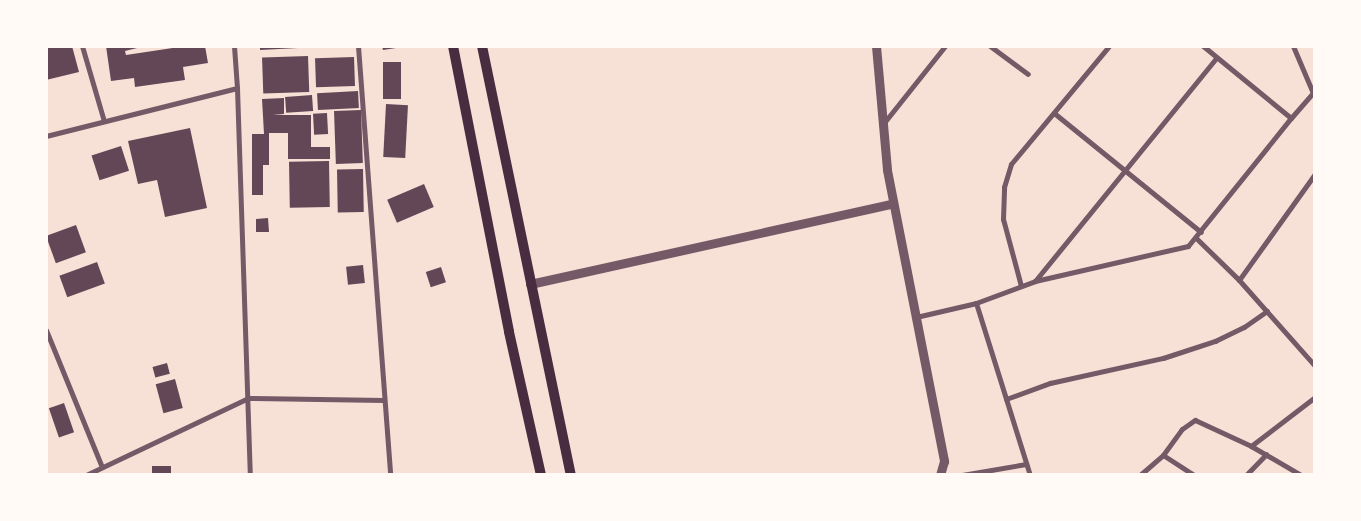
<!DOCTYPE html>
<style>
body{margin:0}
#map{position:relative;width:1361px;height:521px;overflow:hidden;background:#f7e1d7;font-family:"DM Sans",sans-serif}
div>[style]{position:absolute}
.building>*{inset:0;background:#644757;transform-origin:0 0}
.minor>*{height:5px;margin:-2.5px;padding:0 2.5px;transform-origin:2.5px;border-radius:2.5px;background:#755966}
.tertiary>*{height:9px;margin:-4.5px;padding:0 4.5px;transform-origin:4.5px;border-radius:4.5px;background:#755966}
.secondary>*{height:10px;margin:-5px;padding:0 5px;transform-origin:5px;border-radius:5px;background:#4a2c40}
span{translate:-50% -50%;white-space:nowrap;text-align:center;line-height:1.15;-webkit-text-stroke:4px #fffaf5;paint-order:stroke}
.frame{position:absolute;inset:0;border:48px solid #fffaf5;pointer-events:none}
</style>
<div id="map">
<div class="building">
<div style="clip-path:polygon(46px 46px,72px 46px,79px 72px,46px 80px)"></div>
<div style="clip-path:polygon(106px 46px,145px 46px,125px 51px,126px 55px,186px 46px,205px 46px,208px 63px,183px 67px,185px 80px,135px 87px,134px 78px,111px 81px)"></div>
<div style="clip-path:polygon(260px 46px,298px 46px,298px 48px,260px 50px)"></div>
<div style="clip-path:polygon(382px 46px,396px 46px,396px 48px,383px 50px)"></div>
<div style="left:308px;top:56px;width:36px;height:46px;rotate:88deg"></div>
<div style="left:354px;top:57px;width:29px;height:39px;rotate:88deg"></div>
<div style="left:383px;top:62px;width:18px;height:37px"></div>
<div style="left:358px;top:91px;width:17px;height:41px;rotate:87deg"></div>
<div style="left:312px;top:95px;width:16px;height:27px;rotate:86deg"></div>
<div style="clip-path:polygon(284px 98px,284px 114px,273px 115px,311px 115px,311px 147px,330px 147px,330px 159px,288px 159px,288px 133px,269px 133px,269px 165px,263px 165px,263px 195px,252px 195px,252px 134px,264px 134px,262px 99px)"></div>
<div style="left:386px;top:104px;width:22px;height:53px;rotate:3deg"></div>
<div style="left:361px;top:110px;width:53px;height:27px;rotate:88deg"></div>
<div style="left:327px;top:113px;width:21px;height:14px;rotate:87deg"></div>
<div style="clip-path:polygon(190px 128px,207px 208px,165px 217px,157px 180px,138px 184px,128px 141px)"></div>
<div style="left:121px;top:146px;width:26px;height:31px;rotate:72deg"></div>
<div style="left:329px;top:161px;width:46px;height:40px;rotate:89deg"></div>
<div style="left:363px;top:169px;width:43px;height:26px;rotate:89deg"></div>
<div style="left:424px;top:184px;width:25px;height:40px;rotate:67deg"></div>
<div style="clip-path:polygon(268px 218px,269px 232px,256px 232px,256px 219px)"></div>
<div style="left:76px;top:225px;width:29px;height:32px;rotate:70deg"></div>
<div style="left:97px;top:262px;width:23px;height:40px;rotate:70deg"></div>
<div style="left:363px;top:265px;width:18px;height:17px;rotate:84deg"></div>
<div style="left:441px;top:267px;width:16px;height:16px;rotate:72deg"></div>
<div style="left:167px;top:363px;width:11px;height:15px;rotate:75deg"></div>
<div style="left:175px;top:379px;width:30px;height:20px;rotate:75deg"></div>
<div style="left:64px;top:403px;width:31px;height:16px;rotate:71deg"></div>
<div style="left:171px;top:466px;width:9px;height:19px;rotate:90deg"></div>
</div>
<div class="minor">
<div style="left:82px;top:46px;width:78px;rotate:73.7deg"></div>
<div style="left:234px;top:46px;width:42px;rotate:85.9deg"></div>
<div style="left:237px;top:88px;width:387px;rotate:88.1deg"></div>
<div style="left:358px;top:46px;width:430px;rotate:85.7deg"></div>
<div style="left:990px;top:46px;width:47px;rotate:36.4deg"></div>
<div style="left:1054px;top:113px;width:189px;rotate:39deg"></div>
<div style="left:1291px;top:118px;width:33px;rotate:-49deg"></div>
<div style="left:1313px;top:93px;width:51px;rotate:-113.1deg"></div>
<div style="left:883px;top:124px;width:100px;rotate:-51.5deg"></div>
<div style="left:46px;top:136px;width:197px;rotate:-14.1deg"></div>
<div style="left:1196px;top:238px;width:60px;rotate:44.3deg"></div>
<div style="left:1239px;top:280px;width:115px;rotate:48.5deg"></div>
<div style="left:1239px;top:280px;width:130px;rotate:-54.4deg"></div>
<div style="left:1035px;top:281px;width:287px;rotate:-50.9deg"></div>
<div style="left:1021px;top:286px;width:69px;rotate:-105deg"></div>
<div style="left:1003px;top:219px;width:32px;rotate:-88deg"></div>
<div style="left:1004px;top:187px;width:24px;rotate:-73deg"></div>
<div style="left:1011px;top:164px;width:153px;rotate:-50.3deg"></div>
<div style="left:976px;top:303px;width:180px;rotate:72.6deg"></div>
<div style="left:916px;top:317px;width:62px;rotate:-13.1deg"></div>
<div style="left:976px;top:303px;width:63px;rotate:-20.4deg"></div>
<div style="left:1035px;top:281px;width:157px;rotate:-12.9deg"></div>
<div style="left:1188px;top:246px;width:164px;rotate:-51.2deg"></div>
<div style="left:1291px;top:118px;width:114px;rotate:-140.7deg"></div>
<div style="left:46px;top:330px;width:148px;rotate:67.8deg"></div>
<div style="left:1006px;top:399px;width:47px;rotate:-20deg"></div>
<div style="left:1050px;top:383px;width:116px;rotate:-12.5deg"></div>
<div style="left:1163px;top:358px;width:55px;rotate:-18.1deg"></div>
<div style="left:1215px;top:341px;width:32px;rotate:-26deg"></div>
<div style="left:1244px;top:327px;width:28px;rotate:-35deg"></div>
<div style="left:1251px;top:446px;width:81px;rotate:-37.4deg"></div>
<div style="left:1163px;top:455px;width:37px;rotate:33deg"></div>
<div style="left:86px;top:475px;width:179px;rotate:-25.4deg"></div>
<div style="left:248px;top:398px;width:136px;rotate:0.8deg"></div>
<div style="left:962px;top:475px;width:65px;rotate:-9.8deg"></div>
<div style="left:1140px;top:475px;width:30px;rotate:-41deg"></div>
<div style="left:1163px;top:455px;width:32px;rotate:-54deg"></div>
<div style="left:1182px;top:429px;width:16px;rotate:-35deg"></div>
<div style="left:1195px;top:420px;width:62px;rotate:24.9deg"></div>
<div style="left:1251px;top:446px;width:58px;rotate:30.1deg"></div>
<div style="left:1246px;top:475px;width:29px;rotate:-46deg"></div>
</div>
<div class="tertiary">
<div style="left:876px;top:46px;width:124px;rotate:84.9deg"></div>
<div style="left:887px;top:170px;width:297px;rotate:78.9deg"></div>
<div style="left:944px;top:461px;width:15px;rotate:106deg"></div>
<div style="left:530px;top:284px;width:371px;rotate:-12.5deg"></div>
</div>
<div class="secondary">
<div style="left:453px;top:46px;width:291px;rotate:78.9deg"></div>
<div style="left:509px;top:332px;width:147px;rotate:77.4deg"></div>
<div style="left:482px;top:46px;width:438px;rotate:78.3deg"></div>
</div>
<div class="frame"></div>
</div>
